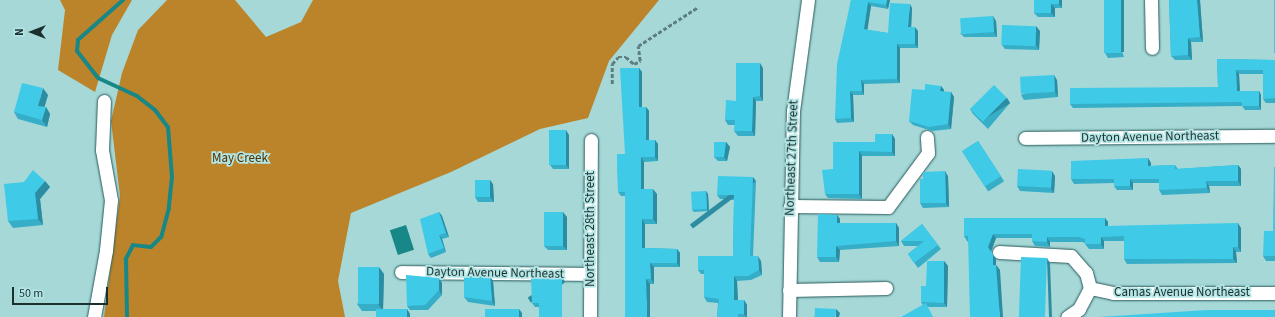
<!DOCTYPE html>
<style>
body{margin:0}
#map{position:relative;width:1275px;height:317px;overflow:hidden;background:#a6d8d8;font-family:"Source Sans 3",sans-serif}
div>[style]{position:absolute}
.forest>*{inset:0;background:#bb842a}
.water>*{inset:0;background:#188787;transform-origin:0 0}
.stream>*{height:4px;margin:-2px;padding:0 2px;transform-origin:2px;border-radius:2px;background:#188787}
.path>*{height:2.5px;margin-top:-1.25px;transform-origin:0;background:repeating-linear-gradient(90deg,#5d7f7f 0 4px,transparent 0 6px)}
.roads{filter:drop-shadow(0 0 1px #295959) drop-shadow(0 0 1px #295959)}
.minor>*{height:13px;margin:-6.5px;padding:0 6.5px;transform-origin:6.5px;border-radius:6.5px;background:#fff}
.wall>*{inset:0;background:#36aec7;transform-origin:0 0}
.shaded-wall>*{inset:0;background:#2c8da2;transform-origin:0 0}
.building>*{inset:0;background:#3fcae7;transform-origin:0 0}
span{translate:-50% -50%;white-space:nowrap;text-align:center;line-height:1.15;-webkit-text-stroke:3.5px #b3e5e5;paint-order:stroke}
.street-label{font-size:13px;color:#1c3030}
.park-label{font-size:13px;color:#4d3100}
.north{position:absolute;left:12px;top:12px;width:40px;height:40px;-webkit-text-stroke:3px #b3e5e5;paint-order:stroke;rotate:270deg;font-size:11px;font-weight:700;line-height:16px;text-align:center;color:#1c3030}
.north::after{content:'';display:block;margin:auto;width:14px;height:18px;background:#1c3030;clip-path:polygon(50% 0,100% 100%,50% 72%,0 100%)}
.scale{position:absolute;left:12px;top:287px;width:96px;height:18px;box-sizing:border-box;border:2px solid #1c3030;border-top:0;padding-left:5px;font-size:12px;line-height:14px;white-space:nowrap;color:#1c3030;-webkit-text-stroke:3px #b3e5e5;paint-order:stroke}
</style>
<div id="map">
<div class="forest">
<div style="clip-path:polygon(60px 0,132px 0,112px 35px,95px 92px,58px 70px,65px 10px)"></div>
<div style="clip-path:polygon(167px 0,235px 0,266px 37px,301px 22px,313px 0,659px 0,609px 61px,588px 118px,540px 129px,451px 172px,351px 213px,338px 281px,345px 317px,104px 317px,120px 196px,111px 121px,122px 73px,138px 30px)"></div>
</div>
<div class="water">
<div style="left:406px;top:225px;width:26px;height:17px;rotate:72deg"></div>
</div>
<div class="stream">
<div style="left:123px;top:0;width:60px;rotate:138.4deg"></div>
<div style="left:78px;top:40px;width:11px;rotate:95deg"></div>
<div style="left:77px;top:51px;width:34px;rotate:52deg"></div>
<div style="left:98px;top:78px;width:43px;rotate:24.8deg"></div>
<div style="left:137px;top:96px;width:23px;rotate:38deg"></div>
<div style="left:155px;top:110px;width:21px;rotate:53deg"></div>
<div style="left:168px;top:127px;width:50px;rotate:85.4deg"></div>
<div style="left:172px;top:177px;width:31px;rotate:96deg"></div>
<div style="left:169px;top:208px;width:30px;rotate:105deg"></div>
<div style="left:161px;top:237px;width:14px;rotate:135deg"></div>
<div style="left:151px;top:247px;width:18px;rotate:-174deg"></div>
<div style="left:133px;top:245px;width:16px;rotate:117deg"></div>
<div style="left:126px;top:259px;width:58px;rotate:89deg"></div>
</div>
<div class="path">
<div style="left:612px;top:84px;width:20px;rotate:-90deg"></div>
<div style="left:612px;top:64px;width:9px;rotate:-49deg"></div>
<div style="left:618px;top:57px;width:8px"></div>
<div style="left:626px;top:57px;width:11px;rotate:41deg"></div>
<div style="left:634px;top:64px;width:7px;rotate:-27deg"></div>
<div style="left:640px;top:61px;width:15px;rotate:-98deg"></div>
<div style="left:638px;top:46px;width:72px;rotate:-33deg"></div>
</div>
<div class="roads">
<div class="minor">
<div style="left:1151px;top:0;width:48px;rotate:88.8deg"></div>
<div style="left:1025px;top:138px;width:250px;rotate:-0.5deg"></div>
<div style="left:790px;top:206px;width:98px;rotate:0.6deg"></div>
<div style="left:888px;top:207px;width:67px;rotate:-53.5deg"></div>
<div style="left:928px;top:153px;width:16px;rotate:-94deg"></div>
<div style="left:999px;top:252px;width:72px;rotate:3.2deg"></div>
<div style="left:1071px;top:256px;width:23px;rotate:49deg"></div>
<div style="left:1086px;top:273px;width:16px;rotate:75deg"></div>
<div style="left:1090px;top:288px;width:24px;rotate:118deg"></div>
<div style="left:1079px;top:309px;width:14px;rotate:146deg"></div>
<div style="left:401px;top:272px;width:189px;rotate:0.6deg"></div>
<div style="left:1090px;top:288px;width:24px;rotate:12deg"></div>
<div style="left:1113px;top:293px;width:162px"></div>
<div style="left:789px;top:290px;width:97px;rotate:-1.2deg"></div>
<div style="left:94px;top:317px;width:68px;rotate:-79.8deg"></div>
<div style="left:106px;top:250px;width:50px;rotate:-84.3deg"></div>
<div style="left:111px;top:200px;width:51px;rotate:-100.2deg"></div>
<div style="left:102px;top:150px;width:49px;rotate:-87.7deg"></div>
<div style="left:590px;top:317px;width:177px;rotate:-89.7deg"></div>
<div style="left:789px;top:317px;width:206px;rotate:-88.9deg"></div>
<div style="left:793px;top:111px;width:112px;rotate:-82.3deg"></div>
</div>
</div>
<div class="wall">
<div style="clip-path:polygon(851px 0,890px 0,888px 9px,871px 6px,867px 30px,888px 33px,912px 8px,911px 27px,918px 31px,918px 48px,900px 48px,900px 83px,864px 84px,864px 95px,853px 95px,854px 122px,837px 123px,835px 119px)"></div>
<div style="clip-path:polygon(1034px 0,1062px 0,1062px 8px,1055px 8px,1055px 17px,1038px 17px,1034px 13px)"></div>
<div style="clip-path:polygon(1104px 0,1124px 57px,1108px 58px,1105px 53px)"></div>
<div style="clip-path:polygon(1169px 0,1200px 0,1203px 42px,1191px 42px,1192px 60px,1175px 60px,1171px 56px)"></div>
<div style="clip-path:polygon(996px 21px,997px 37px,964px 37px,960px 33px)"></div>
<div style="clip-path:polygon(1040px 31px,1039px 50px,1005px 49px,1002px 45px)"></div>
<div style="clip-path:polygon(1217px 59px,1275px 60px,1275px 103px,1266px 103px,1263px 99px,1263px 74px,1239px 74px,1240px 91px,1259px 91px,1261px 95px,1261px 110px,1245px 110px,1242px 106px,1073px 108px,1070px 104px,1218px 87px)"></div>
<div style="clip-path:polygon(639px 68px,642px 72px,642px 107px,646px 107px,649px 111px,649px 140px,655px 140px,658px 144px,658px 161px,644px 162px,644px 189px,657px 194px,657px 224px,645px 224px,645px 248px,677px 249px,680px 253px,680px 267px,654px 267px,654px 284px,650px 284px,650px 317px,625px 196px,621px 196px,618px 192px,625px 154px)"></div>
<div style="clip-path:polygon(763px 68px,763px 101px,756px 101px,755px 136px,738px 136px,734px 131px,735px 125px,728px 125px,725px 120px,736px 101px)"></div>
<div style="clip-path:polygon(1057px 80px,1058px 97px,1024px 100px,1021px 95px)"></div>
<div style="clip-path:polygon(941px 86px,944px 90px,944px 92px,951px 92px,954px 97px,951px 129px,932px 131px,913px 125px,909px 121px)"></div>
<div style="clip-path:polygon(48px 95px,44px 107px,46px 107px,50px 114px,47px 127px,18px 119px,14px 112px)"></div>
<div style="clip-path:polygon(1007px 98px,1010px 103px,988px 129px,973px 114px,970px 109px)"></div>
<div style="clip-path:polygon(892px 134px,895px 139px,895px 156px,862px 156px,862px 199px,828px 198px,825px 194px,833px 169px,833px 142px,875px 142px)"></div>
<div style="clip-path:polygon(569px 135px,569px 169px,553px 169px,550px 165px)"></div>
<div style="left:978px;top:141px;width:48px;height:19px;rotate:57deg"></div>
<div style="clip-path:polygon(726px 142px,730px 147px,727px 161px,718px 161px,714px 157px)"></div>
<div style="clip-path:polygon(1148px 158px,1151px 163px,1151px 166px,1175px 165px,1178px 169px,1238px 165px,1241px 169px,1241px 186px,1209px 186px,1210px 193px,1162px 195px,1159px 190px,1159px 183px,1133px 183px,1133px 190px,1117px 190px,1114px 186px,1114px 183px,1074px 184px,1071px 179px)"></div>
<div style="clip-path:polygon(1275px 167px,1275px 261px,1266px 261px,1263px 256px,1273px 231px)"></div>
<div style="clip-path:polygon(948px 176px,949px 207px,923px 208px,920px 203px,923px 179px)"></div>
<div style="clip-path:polygon(1055px 176px,1054px 193px,1020px 191px,1017px 186px)"></div>
<div style="clip-path:polygon(45px 181px,50px 187px,40px 199px,43px 225px,13px 228px,8px 221px)"></div>
<div style="clip-path:polygon(756px 181px,753px 256px,761px 261px,762px 275px,751px 280px,737px 281px,738px 300px,744px 300px,747px 305px,747px 317px,717px 317px,718px 303px,707px 302px,704px 297px,704px 274px,701px 274px,698px 270px,733px 256px,734px 200px,720px 199px,717px 195px)"></div>
<div style="clip-path:polygon(493px 184px,494px 202px,478px 202px,475px 197px)"></div>
<div style="clip-path:polygon(706px 191px,708px 194px,709px 211px,694px 212px,692px 210px)"></div>
<div style="clip-path:polygon(439px 212px,442px 216px,449px 237px,442px 239px,446px 252px,431px 258px,428px 254px)"></div>
<div style="clip-path:polygon(837px 215px,840px 219px,840px 223px,896px 223px,899px 228px,899px 246px,840px 250px,839px 262px,820px 262px,817px 257px)"></div>
<div style="clip-path:polygon(567px 217px,567px 250px,548px 250px,544px 246px)"></div>
<div style="clip-path:polygon(1105px 218px,1108px 222px,1108px 226px,1241px 228px,1241px 252px,1236px 252px,1237px 263px,1127px 264px,1124px 259px,1124px 241px,1104px 241px,1104px 249px,1089px 249px,1085px 244px,1085px 243px,1082px 242px,1050px 242px,1050px 247px,1035px 246px,1032px 241px,1032px 238px,996px 238px,991px 252px,996px 259px,996px 265px,1000px 270px,967px 241px,964px 236px)"></div>
<div style="clip-path:polygon(922px 224px,941px 249px,918px 268px,908px 254px,918px 246px,904px 246px,901px 241px)"></div>
<div style="clip-path:polygon(944px 261px,948px 266px,947px 307px,929px 307px,923px 305px,921px 302px)"></div>
<div style="clip-path:polygon(384px 274px,383px 309px,407px 309px,410px 314px,376px 311px,362px 311px,357px 304px)"></div>
<div style="clip-path:polygon(562px 277px,565px 282px,539px 307px,535px 307px,532px 303px)"></div>
<div style="clip-path:polygon(439px 278px,442px 283px,442px 295px,428px 310px,410px 310px,407px 306px)"></div>
<div style="clip-path:polygon(493px 281px,495px 306px,468px 302px,464px 297px)"></div>
</div>
<div class="shaded-wall">
<div style="clip-path:polygon(887px 0,890px 0,888px 9px,886px 5px)"></div>
<div style="clip-path:polygon(1059px 0,1062px 0,1062px 8px,1059px 4px)"></div>
<div style="left:1121px;top:0;width:3px;height:52px"></div>
<div style="clip-path:polygon(1197px 0,1200px 0,1203px 42px,1200px 37px)"></div>
<div style="clip-path:polygon(868px 2px,871px 6px,867px 33px,864px 29px)"></div>
<div style="clip-path:polygon(910px 4px,912px 8px,911px 31px,908px 27px)"></div>
<div style="clip-path:polygon(1051px 4px,1055px 8px,1055px 17px,1051px 13px)"></div>
<div style="clip-path:polygon(993px 16px,996px 21px,997px 37px,994px 32px)"></div>
<div style="clip-path:polygon(1036px 26px,1040px 31px,1039px 50px,1036px 45px)"></div>
<div style="clip-path:polygon(915px 27px,918px 31px,918px 48px,915px 44px)"></div>
<div style="clip-path:polygon(1188px 38px,1191px 42px,1192px 60px,1188px 55px)"></div>
<div style="clip-path:polygon(897px 44px,900px 48px,900px 83px,897px 79px)"></div>
<div style="clip-path:polygon(760px 63px,763px 68px,763px 101px,760px 96px)"></div>
<div style="clip-path:polygon(639px 68px,642px 72px,642px 111px,639px 107px)"></div>
<div style="clip-path:polygon(1236px 70px,1239px 74px,1240px 95px,1237px 91px)"></div>
<div style="clip-path:polygon(1054px 75px,1057px 80px,1058px 97px,1055px 92px)"></div>
<div style="clip-path:polygon(861px 80px,864px 84px,864px 95px,862px 91px)"></div>
<div style="clip-path:polygon(941px 86px,944px 90px,944px 96px,940px 91px)"></div>
<div style="clip-path:polygon(43px 88px,48px 95px,43px 112px,38px 106px)"></div>
<div style="clip-path:polygon(850px 91px,853px 95px,854px 122px,851px 118px)"></div>
<div style="clip-path:polygon(1259px 91px,1261px 95px,1261px 110px,1259px 106px)"></div>
<div style="clip-path:polygon(951px 92px,954px 97px,951px 129px,948px 124px)"></div>
<div style="clip-path:polygon(753px 97px,756px 101px,755px 136px,752px 131px)"></div>
<div style="left:1007px;top:98px;width:6px;height:34px;rotate:59deg"></div>
<div style="clip-path:polygon(46px 107px,50px 114px,47px 127px,42px 120px)"></div>
<div style="clip-path:polygon(646px 107px,649px 111px,649px 144px,646px 140px)"></div>
<div style="clip-path:polygon(566px 130px,569px 135px,569px 169px,566px 165px)"></div>
<div style="clip-path:polygon(892px 134px,895px 139px,895px 156px,892px 152px)"></div>
<div style="clip-path:polygon(655px 140px,658px 144px,658px 161px,655px 157px)"></div>
<div style="clip-path:polygon(726px 142px,730px 147px,727px 161px,724px 157px)"></div>
<div style="clip-path:polygon(859px 151px,862px 156px,862px 199px,859px 194px)"></div>
<div style="clip-path:polygon(641px 157px,644px 162px,644px 194px,641px 189px)"></div>
<div style="clip-path:polygon(1148px 158px,1151px 163px,1151px 170px,1148px 166px)"></div>
<div style="clip-path:polygon(1238px 165px,1241px 169px,1241px 186px,1238px 181px)"></div>
<div style="clip-path:polygon(945px 171px,948px 176px,949px 207px,946px 203px)"></div>
<div style="clip-path:polygon(1052px 171px,1055px 176px,1054px 193px,1051px 189px)"></div>
<div style="left:753px;top:177px;width:5px;height:79px;rotate:53deg"></div>
<div style="clip-path:polygon(1130px 179px,1133px 183px,1133px 190px,1130px 186px)"></div>
<div style="clip-path:polygon(490px 180px,493px 184px,494px 202px,490px 197px)"></div>
<div style="clip-path:polygon(45px 181px,50px 187px,40px 199px,43px 225px,38px 219px,35px 193px)"></div>
<div style="clip-path:polygon(1206px 181px,1209px 186px,1210px 193px,1207px 188px)"></div>
<div style="clip-path:polygon(653px 189px,657px 194px,657px 224px,653px 219px)"></div>
<div style="clip-path:polygon(706px 191px,708px 194px,709px 211px,707px 209px)"></div>
<div style="clip-path:polygon(439px 212px,442px 216px,449px 237px,446px 233px)"></div>
<div style="clip-path:polygon(563px 212px,567px 217px,567px 250px,563px 246px)"></div>
<div style="clip-path:polygon(837px 215px,840px 219px,840px 228px,837px 223px)"></div>
<div style="clip-path:polygon(1105px 218px,1108px 222px,1108px 231px,1105px 226px)"></div>
<div style="clip-path:polygon(642px 219px,645px 224px,645px 253px,642px 248px)"></div>
<div style="clip-path:polygon(896px 223px,899px 228px,899px 246px,896px 241px)"></div>
<div style="clip-path:polygon(1238px 223px,1241px 228px,1241px 252px,1238px 247px)"></div>
<div style="clip-path:polygon(993px 234px,996px 238px,991px 252px,988px 247px)"></div>
<div style="clip-path:polygon(439px 235px,442px 239px,446px 252px,444px 248px)"></div>
<div style="clip-path:polygon(1047px 237px,1050px 242px,1050px 247px,1047px 242px)"></div>
<div style="clip-path:polygon(1101px 237px,1104px 241px,1104px 249px,1101px 244px)"></div>
<div style="clip-path:polygon(836px 246px,840px 250px,839px 262px,836px 257px)"></div>
<div style="clip-path:polygon(1233px 247px,1236px 252px,1237px 263px,1233px 259px)"></div>
<div style="clip-path:polygon(677px 249px,680px 253px,680px 267px,677px 263px)"></div>
<div style="clip-path:polygon(993px 255px,996px 259px,996px 265px,1000px 270px,1003px 317px,1000px 317px,993px 265px)"></div>
<div style="clip-path:polygon(758px 256px,761px 261px,762px 275px,759px 270px)"></div>
<div style="clip-path:polygon(1047px 258px,1050px 263px,1052px 317px,1049px 317px)"></div>
<div style="clip-path:polygon(944px 261px,948px 266px,947px 307px,944px 303px)"></div>
<div style="clip-path:polygon(650px 263px,654px 267px,654px 284px,651px 279px)"></div>
<div style="clip-path:polygon(379px 267px,384px 274px,383px 311px,378px 304px)"></div>
<div style="clip-path:polygon(490px 276px,493px 281px,495px 306px,492px 301px)"></div>
<div style="clip-path:polygon(734px 276px,737px 281px,738px 305px,734px 300px)"></div>
<div style="left:562px;top:277px;width:6px;height:40px;rotate:59deg"></div>
<div style="clip-path:polygon(439px 278px,442px 283px,442px 295px,439px 290px)"></div>
<div style="clip-path:polygon(646px 279px,650px 284px,650px 317px,647px 317px)"></div>
<div style="clip-path:polygon(744px 300px,747px 305px,747px 317px,746px 317px,744px 314px)"></div>
<div style="clip-path:polygon(407px 309px,410px 314px,410px 317px,406px 317px)"></div>
<div style="clip-path:polygon(519px 309px,522px 313px,522px 317px,519px 317px)"></div>
<div style="clip-path:polygon(836px 309px,840px 313px,839px 317px,836px 317px)"></div>
</div>
<div class="building">
<div style="clip-path:polygon(851px 0,887px 0,886px 5px,868px 2px,864px 29px,888px 33px,890px 3px,910px 4px,908px 27px,915px 27px,915px 44px,897px 44px,897px 79px,861px 80px,862px 91px,850px 91px,851px 118px,835px 119px,837px 64px)"></div>
<div style="clip-path:polygon(1034px 0,1059px 0,1059px 4px,1051px 4px,1051px 13px,1034px 13px)"></div>
<div style="left:1104px;top:0;width:17px;height:53px"></div>
<div style="clip-path:polygon(1169px 0,1197px 0,1200px 37px,1188px 38px,1188px 55px,1171px 56px)"></div>
<div style="left:1274px;top:0;width:1px;height:53px"></div>
<div style="left:993px;top:16px;width:16px;height:33px;rotate:86deg"></div>
<div style="left:1002px;top:25px;width:34px;height:20px;rotate:2deg"></div>
<div style="clip-path:polygon(1217px 59px,1275px 60px,1275px 98px,1263px 99px,1263px 70px,1236px 70px,1237px 91px,1259px 91px,1259px 106px,1242px 106px,1242px 102px,1070px 104px,1070px 88px,1218px 87px)"></div>
<div style="clip-path:polygon(736px 63px,760px 63px,760px 96px,753px 97px,752px 131px,734px 131px,735px 120px,725px 120px,726px 100px,736px 101px)"></div>
<div style="clip-path:polygon(620px 68px,639px 68px,639px 107px,646px 107px,646px 140px,655px 140px,655px 157px,641px 157px,641px 189px,653px 189px,653px 219px,642px 219px,642px 248px,677px 249px,677px 263px,650px 263px,651px 279px,646px 279px,647px 317px,625px 317px,625px 192px,618px 192px,617px 168px,617px 154px,625px 154px)"></div>
<div style="left:1054px;top:75px;width:17px;height:34px;rotate:87deg"></div>
<div style="clip-path:polygon(22px 83px,43px 88px,38px 106px,46px 107px,42px 120px,14px 112px)"></div>
<div style="clip-path:polygon(925px 84px,941px 86px,940px 91px,951px 92px,948px 124px,929px 127px,909px 121px,912px 89px,925px 90px)"></div>
<div style="left:994px;top:85px;width:18px;height:34px;rotate:45deg"></div>
<div style="left:566px;top:130px;width:35px;height:17px;rotate:90deg"></div>
<div style="clip-path:polygon(875px 134px,892px 134px,892px 152px,859px 151px,859px 194px,825px 194px,822px 170px,833px 169px,833px 142px,875px 142px)"></div>
<div style="left:978px;top:141px;width:42px;height:19px;rotate:57deg"></div>
<div style="clip-path:polygon(714px 142px,726px 142px,724px 157px,714px 157px)"></div>
<div style="clip-path:polygon(1148px 158px,1148px 166px,1175px 165px,1175px 169px,1238px 165px,1238px 181px,1206px 181px,1207px 188px,1159px 190px,1159px 179px,1130px 179px,1130px 186px,1114px 186px,1114px 179px,1071px 179px,1071px 161px)"></div>
<div style="clip-path:polygon(1274px 167px,1275px 167px,1275px 256px,1263px 256px,1264px 231px,1273px 231px)"></div>
<div style="left:1018px;top:169px;width:34px;height:17px;rotate:3deg"></div>
<div style="clip-path:polygon(33px 170px,45px 181px,35px 193px,38px 219px,8px 221px,4px 184px,24px 182px)"></div>
<div style="clip-path:polygon(945px 171px,946px 203px,920px 203px,920px 179px,923px 179px,923px 172px)"></div>
<div style="clip-path:polygon(718px 176px,753px 177px,750px 256px,758px 256px,759px 270px,748px 276px,734px 276px,734px 300px,744px 300px,744px 314px,738px 314px,738px 317px,717px 317px,719px 299px,704px 297px,704px 270px,698px 270px,698px 256px,733px 256px,734px 195px,717px 195px)"></div>
<div style="left:475px;top:180px;width:15px;height:17px"></div>
<div style="left:706px;top:191px;width:18px;height:15px;rotate:87deg"></div>
<div style="clip-path:polygon(439px 212px,446px 233px,439px 235px,444px 248px,428px 254px,420px 219px)"></div>
<div style="left:544px;top:212px;width:19px;height:34px"></div>
<div style="clip-path:polygon(818px 214px,837px 215px,837px 223px,896px 223px,896px 241px,836px 246px,836px 257px,817px 257px)"></div>
<div style="clip-path:polygon(964px 218px,1105px 218px,1105px 226px,1238px 223px,1238px 247px,1233px 247px,1233px 259px,1124px 259px,1124px 236px,1101px 237px,1101px 244px,1085px 244px,1085px 239px,1079px 237px,1047px 237px,1047px 242px,1032px 241px,1032px 234px,993px 234px,988px 247px,993px 255px,993px 265px,996px 265px,1000px 317px,970px 317px,968px 236px,964px 236px)"></div>
<div style="clip-path:polygon(922px 224px,938px 245px,914px 263px,908px 254px,924px 241px,901px 241px)"></div>
<div style="left:1021px;top:257px;width:26px;height:60px;rotate:2deg"></div>
<div style="clip-path:polygon(927px 261px,944px 261px,944px 303px,921px 302px,921px 286px,926px 286px)"></div>
<div style="left:358px;top:267px;width:21px;height:37px"></div>
<div style="clip-path:polygon(406px 275px,439px 278px,439px 290px,425px 305px,407px 306px)"></div>
<div style="clip-path:polygon(464px 276px,490px 276px,492px 301px,464px 297px)"></div>
<div style="clip-path:polygon(562px 277px,562px 317px,539px 317px,539px 303px,532px 303px,531px 278px)"></div>
<div style="clip-path:polygon(926px 303px,933px 317px,901px 317px)"></div>
<div style="left:815px;top:308px;width:21px;height:9px;rotate:3deg"></div>
<div style="left:376px;top:309px;width:31px;height:8px"></div>
<div style="left:485px;top:309px;width:34px;height:8px"></div>
<div style="clip-path:polygon(1207px 310px,1275px 310px,1275px 317px,1099px 317px)"></div>
</div>
<div class="street-label">
<span style="left:1150px;top:137px;rotate:-1deg">Dayton Avenue Northeast</span>
<span style="left:792px;top:158px;rotate:-88deg">Northeast 27th Street</span>
<span style="left:590px;top:229px;rotate:-90deg">Northeast 28th Street</span>
<span style="left:495px;top:273px;rotate:1deg">Dayton Avenue Northeast</span>
<span style="left:1182px;top:292px">Camas Avenue Northeast</span>
</div>
<div class="park-label">
<span style="left:240px;top:158px">May Creek</span>
</div>
<div class="north">N</div>
<div class="scale">50 m</div>
</div>
